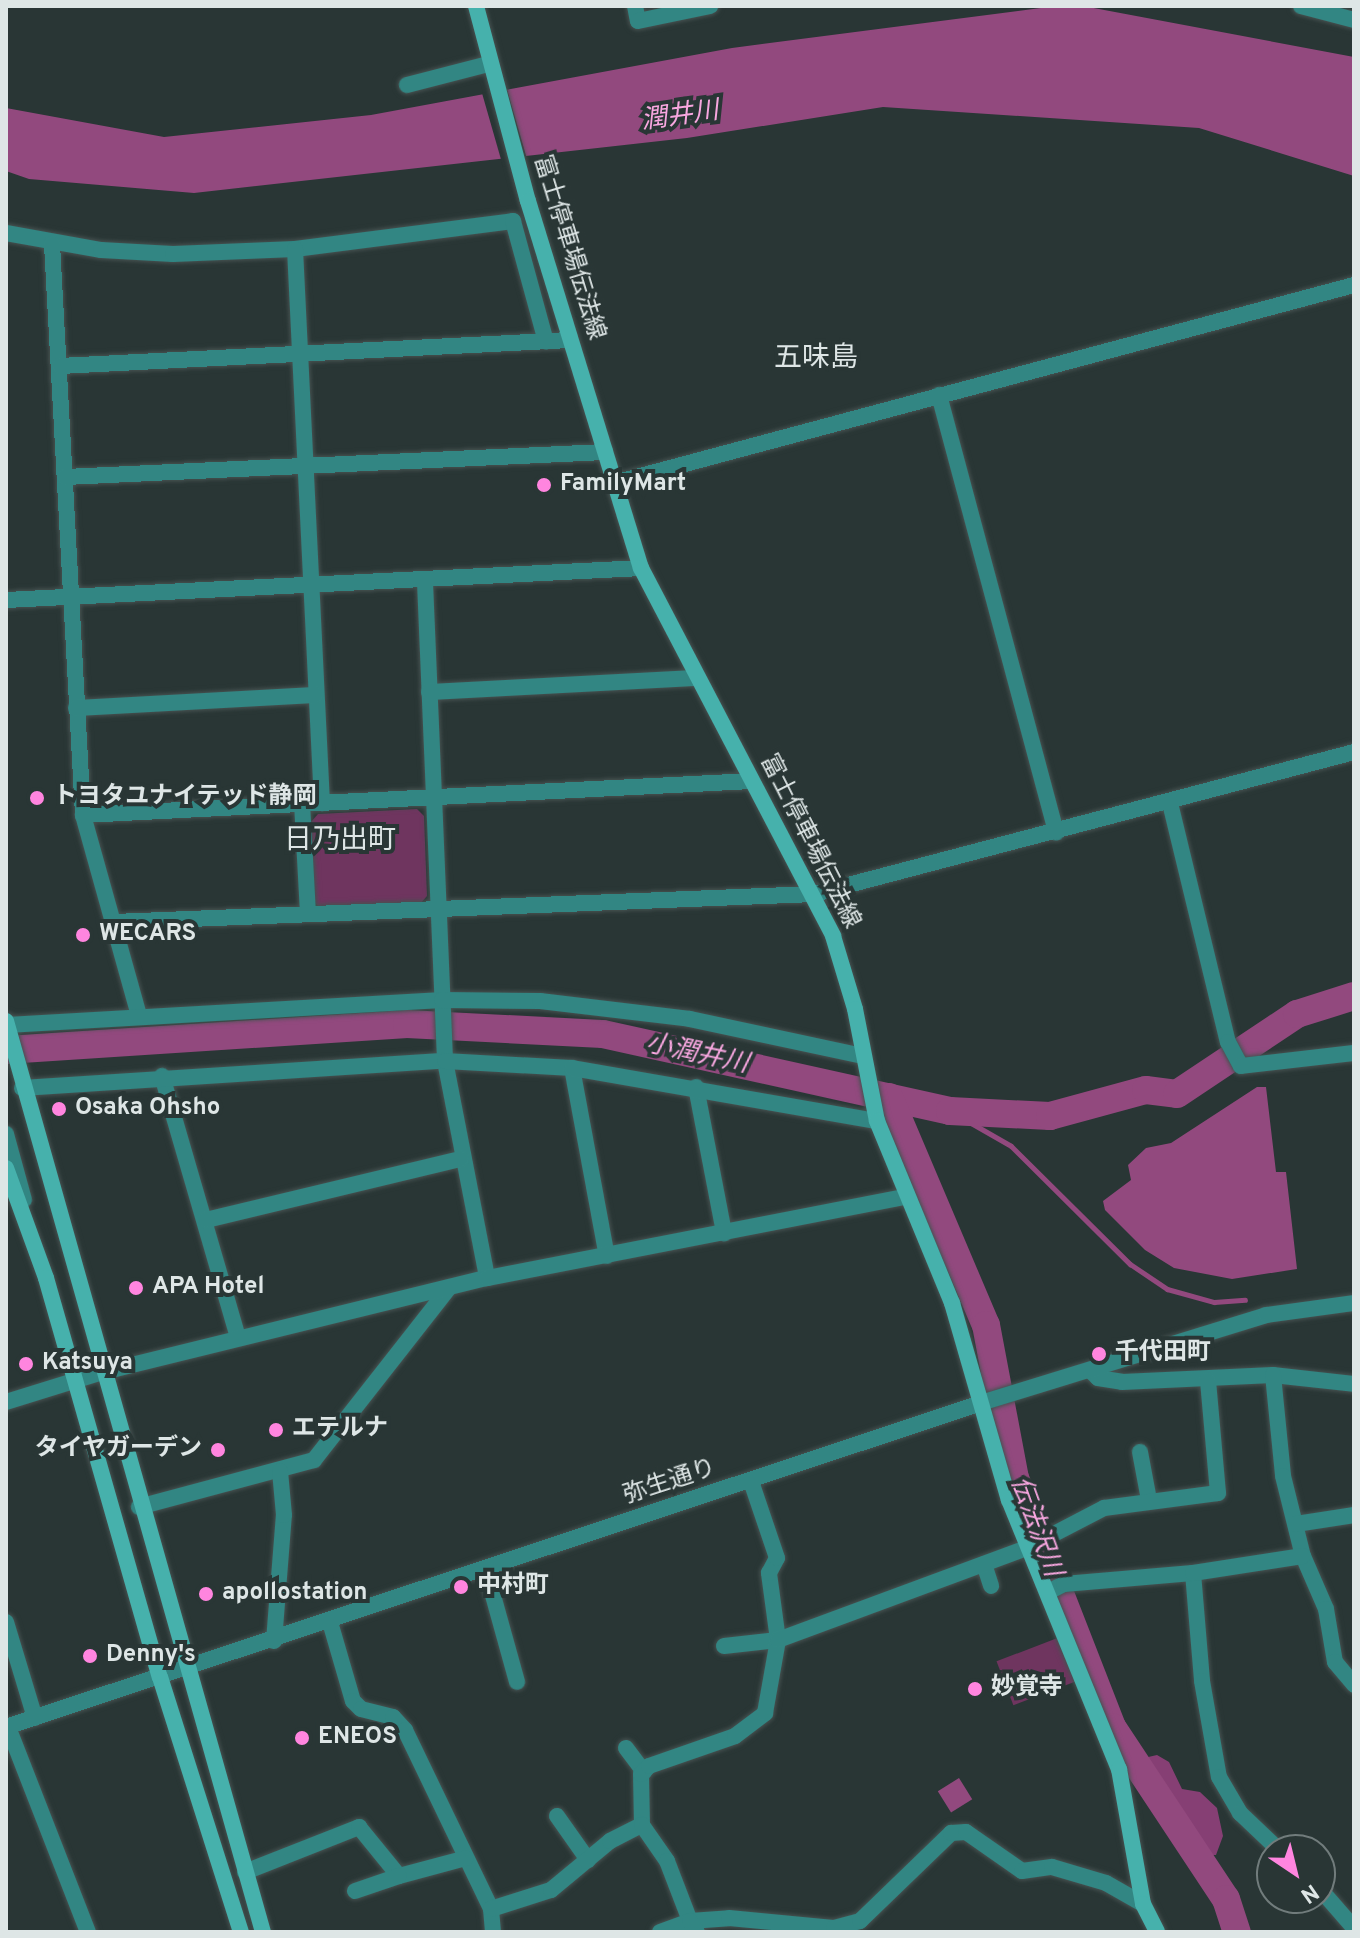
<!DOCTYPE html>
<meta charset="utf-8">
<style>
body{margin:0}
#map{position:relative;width:1360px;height:1938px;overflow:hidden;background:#293635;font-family:Overpass,"Noto Sans JP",sans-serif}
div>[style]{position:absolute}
.green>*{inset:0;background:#6f355f;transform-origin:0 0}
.forest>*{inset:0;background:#863f74}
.water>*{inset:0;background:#92497e;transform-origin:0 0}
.pier>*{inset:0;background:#293635;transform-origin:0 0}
.stream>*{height:5px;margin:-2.5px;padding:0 2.5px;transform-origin:2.5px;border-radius:2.5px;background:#92497e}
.river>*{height:28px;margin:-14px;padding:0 14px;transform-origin:14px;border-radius:14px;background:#92497e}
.roads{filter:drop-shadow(0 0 2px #465251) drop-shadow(0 0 2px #465251)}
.minor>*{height:16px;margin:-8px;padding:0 8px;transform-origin:8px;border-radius:8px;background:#328683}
.tertiary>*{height:16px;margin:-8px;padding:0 8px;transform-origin:8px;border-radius:8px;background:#328683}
.secondary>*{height:16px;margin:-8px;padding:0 8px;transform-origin:8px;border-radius:8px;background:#46b1ac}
.dots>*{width:22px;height:22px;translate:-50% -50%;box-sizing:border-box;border:4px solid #293635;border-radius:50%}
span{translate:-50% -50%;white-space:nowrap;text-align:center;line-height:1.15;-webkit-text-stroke:8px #293635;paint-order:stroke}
.street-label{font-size:24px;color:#dee6e6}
.poi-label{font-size:24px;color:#dee6e6;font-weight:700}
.left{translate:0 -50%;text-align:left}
.right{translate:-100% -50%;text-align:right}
.water-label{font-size:26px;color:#f8a7e0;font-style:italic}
.quarter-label{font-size:28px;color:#dee6e6}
.frame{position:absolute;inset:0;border:8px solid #dee6e6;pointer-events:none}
.north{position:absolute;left:1256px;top:1834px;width:80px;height:80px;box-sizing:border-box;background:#293635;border:2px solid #717c7c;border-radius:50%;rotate:145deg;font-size:22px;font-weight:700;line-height:32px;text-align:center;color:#dee6e6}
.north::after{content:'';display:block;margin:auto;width:28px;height:36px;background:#ff85df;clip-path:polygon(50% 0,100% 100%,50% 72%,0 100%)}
</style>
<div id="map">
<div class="green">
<div style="clip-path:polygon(417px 809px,424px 816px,427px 896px,421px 903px,320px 908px,314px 902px,310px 823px,318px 814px)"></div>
<div style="left:1060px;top:1637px;width:47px;height:68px;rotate:69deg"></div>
</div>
<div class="forest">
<div style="clip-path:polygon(1157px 1755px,1169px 1762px,1182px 1789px,1200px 1792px,1217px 1808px,1223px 1836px,1216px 1855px,1192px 1855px,1148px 1802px,1135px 1760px)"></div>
</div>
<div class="water">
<div style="clip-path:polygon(1056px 6px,1083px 6px,1354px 57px,1354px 176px,1199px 128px,883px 107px,687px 138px,194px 193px,29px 179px,6px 171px,6px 108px,164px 137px,371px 115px,732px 48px)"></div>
<div style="clip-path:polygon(1257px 1087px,1266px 1087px,1276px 1172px,1286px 1172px,1297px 1269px,1232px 1279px,1174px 1268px,1145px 1250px,1105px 1210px,1103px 1201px,1131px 1180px,1128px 1165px,1146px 1148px,1171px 1143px)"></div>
<div style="left:959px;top:1778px;width:25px;height:25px;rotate:58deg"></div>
</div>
<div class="pier">
<div style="left:506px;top:86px;width:77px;height:25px;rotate:74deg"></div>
</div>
<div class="stream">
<div style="left:950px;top:1111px;width:70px;rotate:29.8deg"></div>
<div style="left:1011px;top:1146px;width:168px;rotate:44.8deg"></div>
<div style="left:1130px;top:1264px;width:45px;rotate:34deg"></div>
<div style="left:1167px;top:1289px;width:49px;rotate:15.5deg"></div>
<div style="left:1214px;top:1302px;width:31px;rotate:-4deg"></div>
</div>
<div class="river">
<div style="left:6px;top:1050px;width:402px;rotate:-3.7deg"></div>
<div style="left:407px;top:1024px;width:196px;rotate:2.9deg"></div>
<div style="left:603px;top:1034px;width:355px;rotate:12.5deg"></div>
<div style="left:950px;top:1111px;width:100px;rotate:2.9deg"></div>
<div style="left:1050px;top:1116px;width:99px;rotate:-15.2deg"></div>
<div style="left:1146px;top:1090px;width:31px;rotate:7deg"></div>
<div style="left:1177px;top:1094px;width:144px;rotate:-33.7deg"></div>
<div style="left:1297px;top:1014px;width:60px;rotate:-17.5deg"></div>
<div style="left:889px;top:1097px;width:248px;rotate:67deg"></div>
<div style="left:986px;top:1325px;width:156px;rotate:79.3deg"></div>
<div style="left:1015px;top:1478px;width:267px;rotate:68.7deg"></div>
<div style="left:1112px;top:1727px;width:206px;rotate:56.5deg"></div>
<div style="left:1226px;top:1899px;width:35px;rotate:72deg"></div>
</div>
<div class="roads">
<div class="minor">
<div style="left:635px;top:6px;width:15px;rotate:79deg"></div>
<div style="left:638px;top:21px;width:74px;rotate:-11.8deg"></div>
<div style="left:1301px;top:6px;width:55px;rotate:14.8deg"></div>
<div style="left:407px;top:85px;width:85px;rotate:-14.4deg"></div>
<div style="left:6px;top:233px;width:97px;rotate:10.1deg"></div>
<div style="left:101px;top:250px;width:72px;rotate:3.2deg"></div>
<div style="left:173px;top:254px;width:122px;rotate:-2.3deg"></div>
<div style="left:295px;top:249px;width:220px;rotate:-7.3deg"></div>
<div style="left:513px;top:221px;width:125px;rotate:74.7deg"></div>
<div style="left:52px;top:244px;width:572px;rotate:86.89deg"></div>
<div style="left:83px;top:815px;width:209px;rotate:74.4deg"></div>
<div style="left:295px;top:249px;width:555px;rotate:87.21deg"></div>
<div style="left:60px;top:366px;width:511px;rotate:-2.92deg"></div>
<div style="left:939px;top:395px;width:453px;rotate:75deg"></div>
<div style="left:65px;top:477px;width:541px;rotate:-2.65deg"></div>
<div style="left:614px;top:483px;width:766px;rotate:-14.98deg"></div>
<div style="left:425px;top:582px;width:479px;rotate:87.6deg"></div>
<div style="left:445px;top:1061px;width:221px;rotate:79deg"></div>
<div style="left:429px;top:692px;width:267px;rotate:-3deg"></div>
<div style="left:76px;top:708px;width:240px;rotate:-3.1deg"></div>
<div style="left:302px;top:803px;width:111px;rotate:86.9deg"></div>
<div style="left:1170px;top:803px;width:246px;rotate:76.4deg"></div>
<div style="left:1228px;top:1042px;width:27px;rotate:62deg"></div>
<div style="left:1241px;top:1066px;width:114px;rotate:-6.6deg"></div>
<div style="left:83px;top:815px;width:669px;rotate:-2.91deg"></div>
<div style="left:114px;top:922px;width:701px;rotate:-2.29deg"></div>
<div style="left:814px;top:894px;width:558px;rotate:-14.73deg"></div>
<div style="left:7px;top:1025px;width:436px;rotate:-3.3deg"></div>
<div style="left:442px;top:1000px;width:98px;rotate:0.6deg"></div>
<div style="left:540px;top:1001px;width:151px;rotate:6.8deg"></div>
<div style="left:690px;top:1019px;width:177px;rotate:12.1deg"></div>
<div style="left:572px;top:1068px;width:191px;rotate:79.5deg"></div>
<div style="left:162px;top:1076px;width:273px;rotate:73.8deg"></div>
<div style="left:696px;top:1087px;width:149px;rotate:79.1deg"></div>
<div style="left:22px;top:1088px;width:424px;rotate:-3.7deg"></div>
<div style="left:445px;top:1061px;width:127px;rotate:3.2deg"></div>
<div style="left:572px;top:1068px;width:310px;rotate:9.9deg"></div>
<div style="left:206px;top:1220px;width:262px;rotate:-13.5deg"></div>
<div style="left:1091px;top:1371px;width:10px;rotate:45deg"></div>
<div style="left:1098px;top:1378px;width:24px;rotate:9deg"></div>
<div style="left:1122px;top:1382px;width:151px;rotate:-2.7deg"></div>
<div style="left:1273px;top:1375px;width:81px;rotate:6.3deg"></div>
<div style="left:1273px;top:1375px;width:101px;rotate:84.3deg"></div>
<div style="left:1283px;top:1476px;width:82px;rotate:76deg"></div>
<div style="left:1303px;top:1556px;width:58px;rotate:66.5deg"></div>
<div style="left:1326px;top:1609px;width:54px;rotate:80.4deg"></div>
<div style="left:1335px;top:1662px;width:30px;rotate:50deg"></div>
<div style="left:1140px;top:1452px;width:49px;rotate:79.4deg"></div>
<div style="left:139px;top:1507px;width:181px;rotate:-15deg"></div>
<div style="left:314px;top:1460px;width:219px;rotate:-51.9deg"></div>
<div style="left:1296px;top:1524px;width:59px;rotate:-8.8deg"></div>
<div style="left:984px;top:1564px;width:23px;rotate:72deg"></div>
<div style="left:486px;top:1570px;width:116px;rotate:74.5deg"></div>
<div style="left:1193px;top:1573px;width:108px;rotate:85.2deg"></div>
<div style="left:1202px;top:1681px;width:97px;rotate:80deg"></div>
<div style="left:1219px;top:1777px;width:42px;rotate:59.7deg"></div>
<div style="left:1240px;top:1813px;width:54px;rotate:43.5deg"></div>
<div style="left:1048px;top:1592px;width:18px;rotate:-27deg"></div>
<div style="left:1064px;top:1584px;width:129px;rotate:-4.9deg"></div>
<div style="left:1193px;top:1573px;width:111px;rotate:-8.8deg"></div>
<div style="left:6px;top:1622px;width:100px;rotate:73.2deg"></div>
<div style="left:330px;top:1622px;width:82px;rotate:73.8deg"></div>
<div style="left:353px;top:1701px;width:11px;rotate:45deg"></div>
<div style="left:361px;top:1709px;width:33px;rotate:14deg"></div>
<div style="left:393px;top:1717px;width:18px;rotate:47deg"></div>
<div style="left:405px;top:1730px;width:199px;rotate:64.3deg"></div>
<div style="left:491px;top:1909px;width:23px;rotate:85deg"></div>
<div style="left:274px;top:1641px;width:126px;rotate:-85.5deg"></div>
<div style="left:284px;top:1515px;width:44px;rotate:-95.2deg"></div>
<div style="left:724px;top:1646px;width:54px;rotate:-6.3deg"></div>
<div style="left:778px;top:1640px;width:68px;rotate:-97.7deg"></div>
<div style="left:769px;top:1573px;width:17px;rotate:-62deg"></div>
<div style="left:777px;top:1558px;width:81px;rotate:-108.7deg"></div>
<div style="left:8px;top:1727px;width:220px;rotate:68.7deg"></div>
<div style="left:626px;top:1748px;width:30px;rotate:53deg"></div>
<div style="left:557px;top:1816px;width:54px;rotate:54.8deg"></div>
<div style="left:642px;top:1825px;width:51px;rotate:-91.1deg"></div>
<div style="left:641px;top:1774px;width:11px;rotate:-45deg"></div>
<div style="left:649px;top:1766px;width:91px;rotate:-19.2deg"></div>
<div style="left:735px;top:1736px;width:38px;rotate:-37deg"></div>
<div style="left:765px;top:1713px;width:74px;rotate:-79.9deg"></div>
<div style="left:778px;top:1640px;width:265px;rotate:-20.3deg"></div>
<div style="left:1027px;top:1548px;width:87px;rotate:-27.5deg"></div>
<div style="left:1104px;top:1508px;width:115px;rotate:-7.5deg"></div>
<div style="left:1218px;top:1493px;width:113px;rotate:-95.1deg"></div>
<div style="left:245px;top:1872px;width:123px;rotate:-21.5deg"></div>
<div style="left:359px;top:1827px;width:63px;rotate:50.8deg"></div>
<div style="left:399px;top:1876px;width:69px;rotate:-15deg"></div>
<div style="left:1320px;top:1889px;width:52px;rotate:48.9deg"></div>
<div style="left:355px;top:1891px;width:46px;rotate:-18.8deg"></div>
<div style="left:491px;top:1909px;width:63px;rotate:-17.6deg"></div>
<div style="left:551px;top:1890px;width:77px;rotate:-39.7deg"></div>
<div style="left:610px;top:1841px;width:36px;rotate:-27deg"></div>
<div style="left:642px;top:1825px;width:44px;rotate:55.2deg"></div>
<div style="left:667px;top:1861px;width:64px;rotate:69deg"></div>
<div style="left:690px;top:1921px;width:39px;rotate:-4deg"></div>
<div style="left:729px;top:1918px;width:105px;rotate:5.4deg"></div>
<div style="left:834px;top:1928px;width:27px;rotate:-15deg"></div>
<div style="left:860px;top:1921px;width:127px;rotate:-44deg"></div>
<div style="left:951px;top:1833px;width:15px;rotate:-4deg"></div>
<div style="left:966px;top:1832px;width:68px;rotate:34.9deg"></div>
<div style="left:1022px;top:1871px;width:30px;rotate:-8deg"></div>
<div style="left:1052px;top:1867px;width:56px;rotate:16.5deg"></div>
<div style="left:1106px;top:1883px;width:43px;rotate:29.6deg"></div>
<div style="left:660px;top:1932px;width:32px;rotate:-20deg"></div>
<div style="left:690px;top:1921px;width:13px;rotate:58deg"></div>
</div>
<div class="tertiary">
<div style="left:6px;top:600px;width:636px;rotate:-2.88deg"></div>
<div style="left:6px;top:1134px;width:68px;rotate:74.7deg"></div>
<div style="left:6px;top:1402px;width:102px;rotate:-17.2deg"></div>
<div style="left:103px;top:1372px;width:395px;rotate:-13.8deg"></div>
<div style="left:487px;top:1278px;width:428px;rotate:-11deg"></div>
<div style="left:6px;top:1727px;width:1031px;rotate:-18.38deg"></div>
<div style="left:984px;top:1402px;width:295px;rotate:-17.1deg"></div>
<div style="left:1266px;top:1315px;width:89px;rotate:-7.8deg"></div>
</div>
<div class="secondary">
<div style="left:476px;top:6px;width:202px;rotate:75.1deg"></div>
<div style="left:528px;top:201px;width:384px;rotate:72.9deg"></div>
<div style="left:641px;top:568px;width:415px;rotate:62.4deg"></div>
<div style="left:833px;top:936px;width:76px;rotate:73.2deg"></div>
<div style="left:855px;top:1009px;width:114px;rotate:78.9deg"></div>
<div style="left:877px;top:1121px;width:197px;rotate:67.6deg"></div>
<div style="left:952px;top:1303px;width:205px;rotate:73.9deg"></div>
<div style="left:1009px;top:1500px;width:291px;rotate:67.8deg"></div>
<div style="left:1119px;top:1769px;width:137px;rotate:79.9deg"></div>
<div style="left:1143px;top:1904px;width:31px;rotate:63deg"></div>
<div style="left:6px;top:1021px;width:947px;rotate:74.25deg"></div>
<div style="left:6px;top:1168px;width:117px;rotate:70deg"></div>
<div style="left:46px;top:1278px;width:415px;rotate:74.1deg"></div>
<div style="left:160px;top:1677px;width:268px;rotate:72.4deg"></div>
</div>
</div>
<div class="dots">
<div style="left:544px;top:485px;background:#ff85df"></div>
<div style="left:37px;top:798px;background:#ff85df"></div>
<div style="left:83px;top:935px;background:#ff85df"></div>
<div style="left:59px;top:1109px;background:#ff85df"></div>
<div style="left:136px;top:1288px;background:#ff85df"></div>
<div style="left:1099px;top:1354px;background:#ff85df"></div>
<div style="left:26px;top:1364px;background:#ff85df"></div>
<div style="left:276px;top:1430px;background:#ff85df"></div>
<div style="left:218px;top:1450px;background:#ff85df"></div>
<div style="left:461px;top:1587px;background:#ff85df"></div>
<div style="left:206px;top:1594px;background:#ff85df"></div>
<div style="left:90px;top:1656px;background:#ff85df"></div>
<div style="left:975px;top:1689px;background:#ff85df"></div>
<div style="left:302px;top:1738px;background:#ff85df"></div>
</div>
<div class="street-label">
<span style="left:568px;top:248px;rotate:73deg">富士停車場伝法線</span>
<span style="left:809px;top:842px;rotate:63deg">富士停車場伝法線</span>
<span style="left:670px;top:1483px;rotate:-18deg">弥生通り</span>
</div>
<div class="poi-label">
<span class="left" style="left:560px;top:485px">FamilyMart</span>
<span class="left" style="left:53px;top:798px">トヨタユナイテッド静岡</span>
<span class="left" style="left:99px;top:935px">WECARS</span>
<span class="left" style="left:75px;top:1109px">Osaka Ohsho</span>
<span class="left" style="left:152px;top:1288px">APA Hotel</span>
<span class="left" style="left:1115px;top:1354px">千代田町</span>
<span class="left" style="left:42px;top:1364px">Katsuya</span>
<span class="left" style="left:292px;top:1430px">エテルナ</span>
<span class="right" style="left:202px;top:1450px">タイヤガーデン</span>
<span class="left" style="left:477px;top:1587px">中村町</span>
<span class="left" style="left:222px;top:1594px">apollostation</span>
<span class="left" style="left:106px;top:1656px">Denny's</span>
<span class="left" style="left:991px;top:1689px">妙覚寺</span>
<span class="left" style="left:318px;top:1738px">ENEOS</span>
</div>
<div class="water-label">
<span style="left:680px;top:117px;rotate:-8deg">潤井川</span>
<span style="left:697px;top:1055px;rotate:12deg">小潤井川</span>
<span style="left:1035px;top:1527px;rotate:70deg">伝法沢川</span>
</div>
<div class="quarter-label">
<span style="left:816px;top:359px">五味島</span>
<span style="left:340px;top:841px">日乃出町</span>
</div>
<div class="frame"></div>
<div class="north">N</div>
</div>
